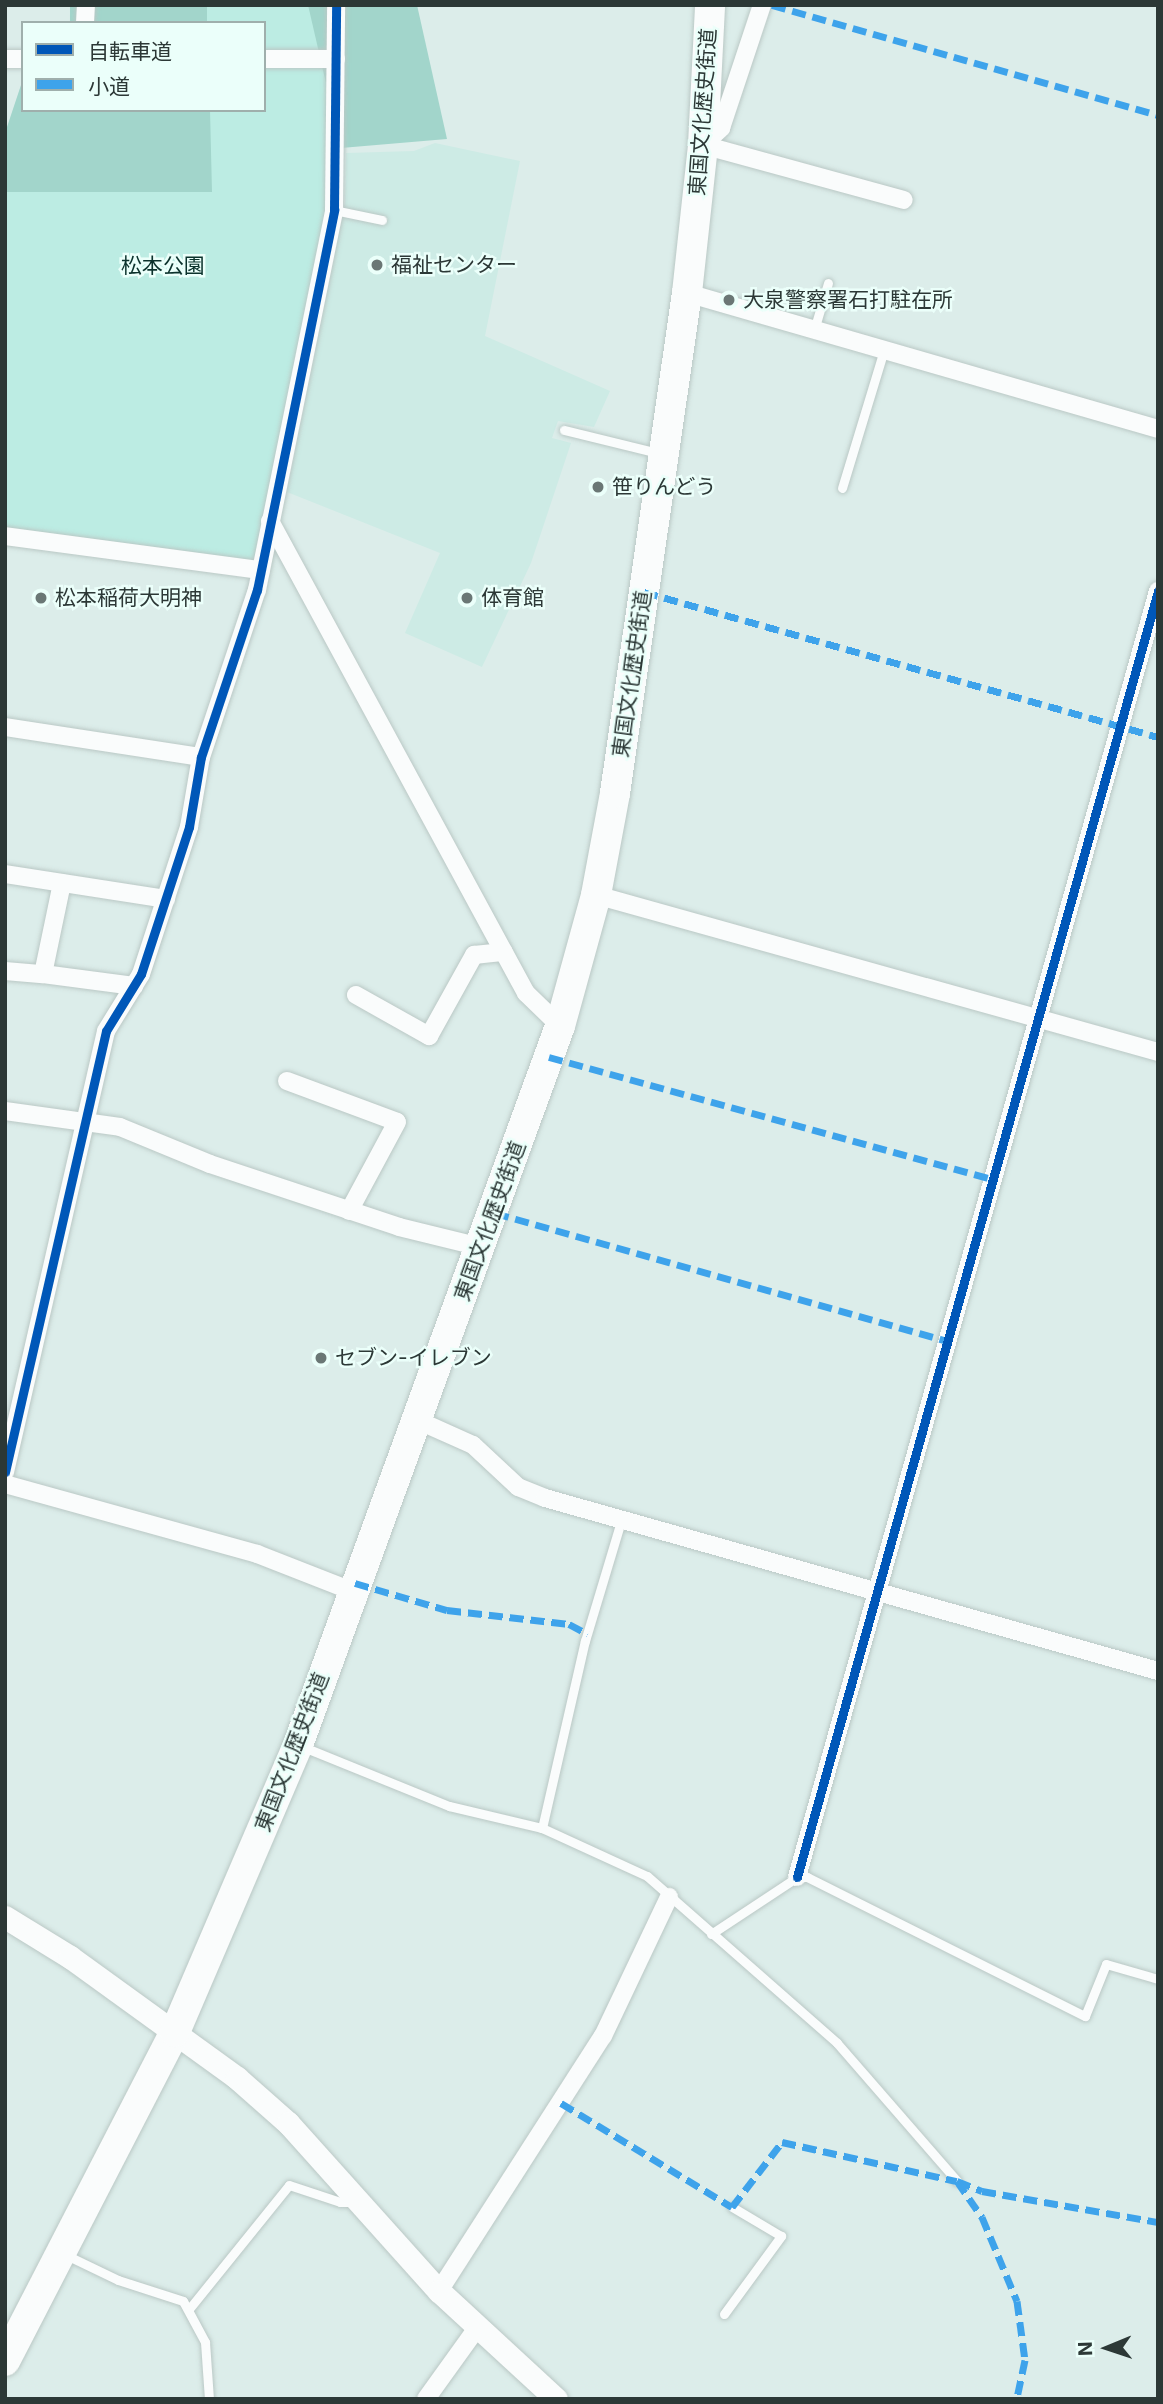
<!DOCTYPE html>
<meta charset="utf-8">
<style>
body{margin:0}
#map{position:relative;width:1163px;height:2404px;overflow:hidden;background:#dcedea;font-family:Inter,"Noto Sans JP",sans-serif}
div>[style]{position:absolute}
.built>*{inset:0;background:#cdebe5}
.green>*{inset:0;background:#bcece3}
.forest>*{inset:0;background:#a2d5cb;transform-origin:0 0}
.roads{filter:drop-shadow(0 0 2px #bac8c5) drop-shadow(0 0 2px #bac8c5)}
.service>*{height:9px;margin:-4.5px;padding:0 4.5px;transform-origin:4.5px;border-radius:4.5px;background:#fafcfc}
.minor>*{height:18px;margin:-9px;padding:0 9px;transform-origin:9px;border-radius:9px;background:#fafcfc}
.tertiary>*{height:23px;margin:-11.5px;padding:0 11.5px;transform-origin:11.5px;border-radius:11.5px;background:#fafcfc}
.trunk>*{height:30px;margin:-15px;padding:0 15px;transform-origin:15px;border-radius:15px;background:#fafcfc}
.quiet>*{height:7px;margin-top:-3.5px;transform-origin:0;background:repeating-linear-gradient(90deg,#3ea3eb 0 14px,transparent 0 21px)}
.cycleway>*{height:9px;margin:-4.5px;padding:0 4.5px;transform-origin:4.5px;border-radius:4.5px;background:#0057b8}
.dots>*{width:19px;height:19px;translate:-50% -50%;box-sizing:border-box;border:4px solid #ebfffa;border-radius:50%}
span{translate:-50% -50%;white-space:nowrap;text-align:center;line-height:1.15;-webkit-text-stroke:5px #ebfffa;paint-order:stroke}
.street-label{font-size:21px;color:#2c3836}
.poi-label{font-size:21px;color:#2c3836}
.left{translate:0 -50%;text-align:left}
.park-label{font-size:21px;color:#0b322c}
.frame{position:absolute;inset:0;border:7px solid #2c3836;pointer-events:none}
.legend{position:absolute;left:21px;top:21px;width:245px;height:91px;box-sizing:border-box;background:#ebfffa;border:2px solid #9fafac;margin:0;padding:9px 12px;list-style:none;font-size:21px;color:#2c3836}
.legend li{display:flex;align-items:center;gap:14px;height:35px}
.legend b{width:35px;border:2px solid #9fafac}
.north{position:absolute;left:1072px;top:2313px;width:70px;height:70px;-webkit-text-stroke:5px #ebfffa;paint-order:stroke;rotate:268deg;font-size:19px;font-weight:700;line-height:28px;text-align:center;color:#2c3836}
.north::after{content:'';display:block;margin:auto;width:24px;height:32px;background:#2c3836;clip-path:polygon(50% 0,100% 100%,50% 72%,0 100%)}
</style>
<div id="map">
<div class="built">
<div style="clip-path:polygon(435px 143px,520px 161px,485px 336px,610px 391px,594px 427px,558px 421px,552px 438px,571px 443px,531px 563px,482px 667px,405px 633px,440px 553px,287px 492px,345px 204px,346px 153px,414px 151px)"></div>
</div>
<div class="green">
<div style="clip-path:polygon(134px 5px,334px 5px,334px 210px,262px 565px,5px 531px,5px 156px,69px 110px,264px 110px,264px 23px,124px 23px)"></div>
</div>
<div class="forest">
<div style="left:70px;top:5px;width:137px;height:21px"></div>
<div style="clip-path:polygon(308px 5px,417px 5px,447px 139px,341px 148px)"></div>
<div style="clip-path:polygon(23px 79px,23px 110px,210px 110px,212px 192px,5px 192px,5px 133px)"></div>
</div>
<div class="roads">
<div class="service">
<div style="left:334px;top:210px;width:49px;rotate:11.8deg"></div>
<div style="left:814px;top:330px;width:49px;rotate:-73.4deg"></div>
<div style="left:564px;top:430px;width:97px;rotate:13.7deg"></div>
<div style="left:842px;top:488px;width:144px;rotate:-73.1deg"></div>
<div style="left:301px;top:1746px;width:160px;rotate:22.1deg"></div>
<div style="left:449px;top:1806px;width:96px;rotate:13.3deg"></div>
<div style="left:542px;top:1828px;width:115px;rotate:24.6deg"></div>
<div style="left:647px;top:1876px;width:253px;rotate:41.3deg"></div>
<div style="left:837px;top:2043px;width:183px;rotate:49deg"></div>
<div style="left:542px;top:1828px;width:192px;rotate:-77.1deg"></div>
<div style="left:585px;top:1641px;width:125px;rotate:-73.3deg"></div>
<div style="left:711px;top:1934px;width:103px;rotate:-33.5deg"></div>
<div style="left:797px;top:1877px;width:10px"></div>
<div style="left:807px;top:1877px;width:311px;rotate:26.6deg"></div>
<div style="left:1085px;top:2016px;width:56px;rotate:-68deg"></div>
<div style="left:1106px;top:1964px;width:54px;rotate:16.1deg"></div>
<div style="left:64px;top:2254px;width:60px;rotate:25.7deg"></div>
<div style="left:118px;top:2280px;width:68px;rotate:17.9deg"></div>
<div style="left:183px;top:2301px;width:47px;rotate:61.8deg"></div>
<div style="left:205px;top:2342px;width:57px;rotate:86deg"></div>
<div style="left:189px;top:2309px;width:159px;rotate:-51.1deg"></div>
<div style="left:289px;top:2185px;width:54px;rotate:18.4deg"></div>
<div style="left:340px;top:2202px;width:15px"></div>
<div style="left:724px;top:2314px;width:97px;rotate:-53.8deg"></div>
<div style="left:781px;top:2236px;width:57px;rotate:-149.4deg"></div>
</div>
<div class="minor">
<div style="left:85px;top:23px;width:18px;rotate:-87deg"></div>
<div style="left:5px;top:59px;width:18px"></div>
<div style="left:264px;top:59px;width:72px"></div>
<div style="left:703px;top:145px;width:208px;rotate:15.3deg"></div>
<div style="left:703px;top:145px;width:25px;rotate:-43deg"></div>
<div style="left:721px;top:128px;width:130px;rotate:-71.6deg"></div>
<div style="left:687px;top:293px;width:490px;rotate:16.1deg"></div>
<div style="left:270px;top:521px;width:537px;rotate:61.53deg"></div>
<div style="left:526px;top:993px;width:47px;rotate:44.1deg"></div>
<div style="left:5px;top:536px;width:258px;rotate:7.6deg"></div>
<div style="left:5px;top:727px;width:198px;rotate:8.7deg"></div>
<div style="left:5px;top:874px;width:163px;rotate:8.8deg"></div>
<div style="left:596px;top:895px;width:584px;rotate:15.61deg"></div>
<div style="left:5px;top:971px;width:38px;rotate:5deg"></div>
<div style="left:43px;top:974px;width:93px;rotate:-78.2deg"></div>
<div style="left:43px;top:974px;width:92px;rotate:7.5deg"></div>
<div style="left:356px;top:995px;width:84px;rotate:29.3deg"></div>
<div style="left:429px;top:1036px;width:93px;rotate:-60.9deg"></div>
<div style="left:474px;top:955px;width:30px;rotate:-6deg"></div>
<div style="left:287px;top:1081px;width:117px;rotate:20.4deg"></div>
<div style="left:397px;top:1122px;width:101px;rotate:118.3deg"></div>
<div style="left:5px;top:1111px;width:116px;rotate:7.9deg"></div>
<div style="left:120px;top:1127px;width:97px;rotate:22.3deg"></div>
<div style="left:210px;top:1164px;width:199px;rotate:18.4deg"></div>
<div style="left:399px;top:1227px;width:84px;rotate:13.7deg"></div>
<div style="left:417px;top:1420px;width:61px;rotate:24.1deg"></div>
<div style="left:473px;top:1445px;width:62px;rotate:43deg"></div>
<div style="left:518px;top:1487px;width:29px;rotate:22deg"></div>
<div style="left:545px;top:1498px;width:637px;rotate:15.76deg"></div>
<div style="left:5px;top:1472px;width:452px;rotate:-77.1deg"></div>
<div style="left:106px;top:1031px;width:67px;rotate:-58.4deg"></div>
<div style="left:141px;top:974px;width:155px;rotate:-71.9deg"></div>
<div style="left:189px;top:827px;width:71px;rotate:-80.3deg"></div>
<div style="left:201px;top:757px;width:176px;rotate:-71.5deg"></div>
<div style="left:257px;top:590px;width:388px;rotate:-78.5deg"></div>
<div style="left:334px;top:210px;width:205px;rotate:-89.4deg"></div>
<div style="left:5px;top:1484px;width:262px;rotate:15.5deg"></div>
<div style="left:257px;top:1554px;width:102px;rotate:21.3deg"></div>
<div style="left:797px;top:1877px;width:1336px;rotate:-74.32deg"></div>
<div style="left:439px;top:2291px;width:303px;rotate:-57.3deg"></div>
<div style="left:603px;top:2036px;width:154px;rotate:-64.6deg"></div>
<div style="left:426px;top:2399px;width:87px;rotate:-54.3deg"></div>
</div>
<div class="tertiary">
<div style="left:5px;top:1917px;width:76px;rotate:31.6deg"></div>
<div style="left:70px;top:1957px;width:206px;rotate:35.9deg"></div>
<div style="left:237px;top:2078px;width:68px;rotate:41.4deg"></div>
<div style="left:288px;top:2123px;width:226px;rotate:48.1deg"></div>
<div style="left:439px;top:2291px;width:159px;rotate:42.7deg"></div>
</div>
<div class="trunk">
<div style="left:5px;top:2361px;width:370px;rotate:-62.7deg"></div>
<div style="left:175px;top:2032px;width:312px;rotate:-66.8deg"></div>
<div style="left:298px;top:1745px;width:765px;rotate:-69.98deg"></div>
<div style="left:560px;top:1026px;width:136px;rotate:-74.6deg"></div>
<div style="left:596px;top:895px;width:104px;rotate:-79.4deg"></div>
<div style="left:615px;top:793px;width:505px;rotate:-81.81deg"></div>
<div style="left:687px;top:293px;width:149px;rotate:-83.8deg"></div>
<div style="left:703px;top:145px;width:140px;rotate:-87.1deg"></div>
</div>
</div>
<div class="quiet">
<div style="left:772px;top:5px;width:401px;rotate:15.9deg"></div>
<div style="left:644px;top:592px;width:534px;rotate:15.75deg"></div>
<div style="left:549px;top:1057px;width:460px;rotate:15.4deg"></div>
<div style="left:495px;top:1213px;width:467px;rotate:15.8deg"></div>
<div style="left:355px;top:1583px;width:96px;rotate:16.4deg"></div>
<div style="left:447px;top:1610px;width:123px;rotate:6.5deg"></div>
<div style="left:569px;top:1624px;width:21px;rotate:28deg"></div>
<div style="left:561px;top:2103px;width:200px;rotate:31.3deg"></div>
<div style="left:732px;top:2207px;width:82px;rotate:-52.4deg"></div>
<div style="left:782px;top:2142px;width:179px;rotate:12.6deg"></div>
<div style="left:957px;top:2181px;width:27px;rotate:22deg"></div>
<div style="left:982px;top:2191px;width:179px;rotate:10deg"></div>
<div style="left:957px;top:2181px;width:44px;rotate:55.2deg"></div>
<div style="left:982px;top:2217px;width:91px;rotate:67.4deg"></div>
<div style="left:1017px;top:2301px;width:60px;rotate:82.3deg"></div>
<div style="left:1025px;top:2360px;width:40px;rotate:102deg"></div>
</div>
<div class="cycleway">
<div style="left:5px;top:1472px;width:452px;rotate:-77.1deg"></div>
<div style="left:106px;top:1031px;width:67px;rotate:-58.4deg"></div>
<div style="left:141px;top:974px;width:155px;rotate:-71.9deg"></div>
<div style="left:189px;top:827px;width:71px;rotate:-80.3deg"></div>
<div style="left:201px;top:757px;width:176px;rotate:-71.5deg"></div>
<div style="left:257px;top:590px;width:388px;rotate:-78.5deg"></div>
<div style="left:334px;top:210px;width:205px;rotate:-89.4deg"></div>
<div style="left:797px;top:1877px;width:1336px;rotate:-74.32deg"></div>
</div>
<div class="dots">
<div style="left:377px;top:265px;background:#6a7775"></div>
<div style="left:729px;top:300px;background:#6a7775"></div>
<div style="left:598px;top:487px;background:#6a7775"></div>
<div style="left:41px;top:598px;background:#6a7775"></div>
<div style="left:467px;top:598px;background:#6a7775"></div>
<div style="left:321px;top:1358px;background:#6a7775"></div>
</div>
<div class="street-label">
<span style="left:703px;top:112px;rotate:-86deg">東国文化歴史街道</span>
<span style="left:632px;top:674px;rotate:-82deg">東国文化歴史街道</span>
<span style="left:490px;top:1221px;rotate:-70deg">東国文化歴史街道</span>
<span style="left:292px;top:1752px;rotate:-69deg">東国文化歴史街道</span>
</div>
<div class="poi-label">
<span class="left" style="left:391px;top:265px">福祉センター</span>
<span class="left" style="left:743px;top:300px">大泉警察署石打駐在所</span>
<span class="left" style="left:612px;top:487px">笹りんどう</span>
<span class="left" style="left:55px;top:598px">松本稲荷大明神</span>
<span class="left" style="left:481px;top:598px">体育館</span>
<span class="left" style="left:335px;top:1358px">セブン-イレブン</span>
</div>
<div class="park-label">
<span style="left:163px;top:266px">松本公園</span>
</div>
<div class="frame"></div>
<ul class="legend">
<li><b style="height:9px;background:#0057b8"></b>自転車道</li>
<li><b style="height:9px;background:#3ea3eb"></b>小道</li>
</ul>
<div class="north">N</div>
</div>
